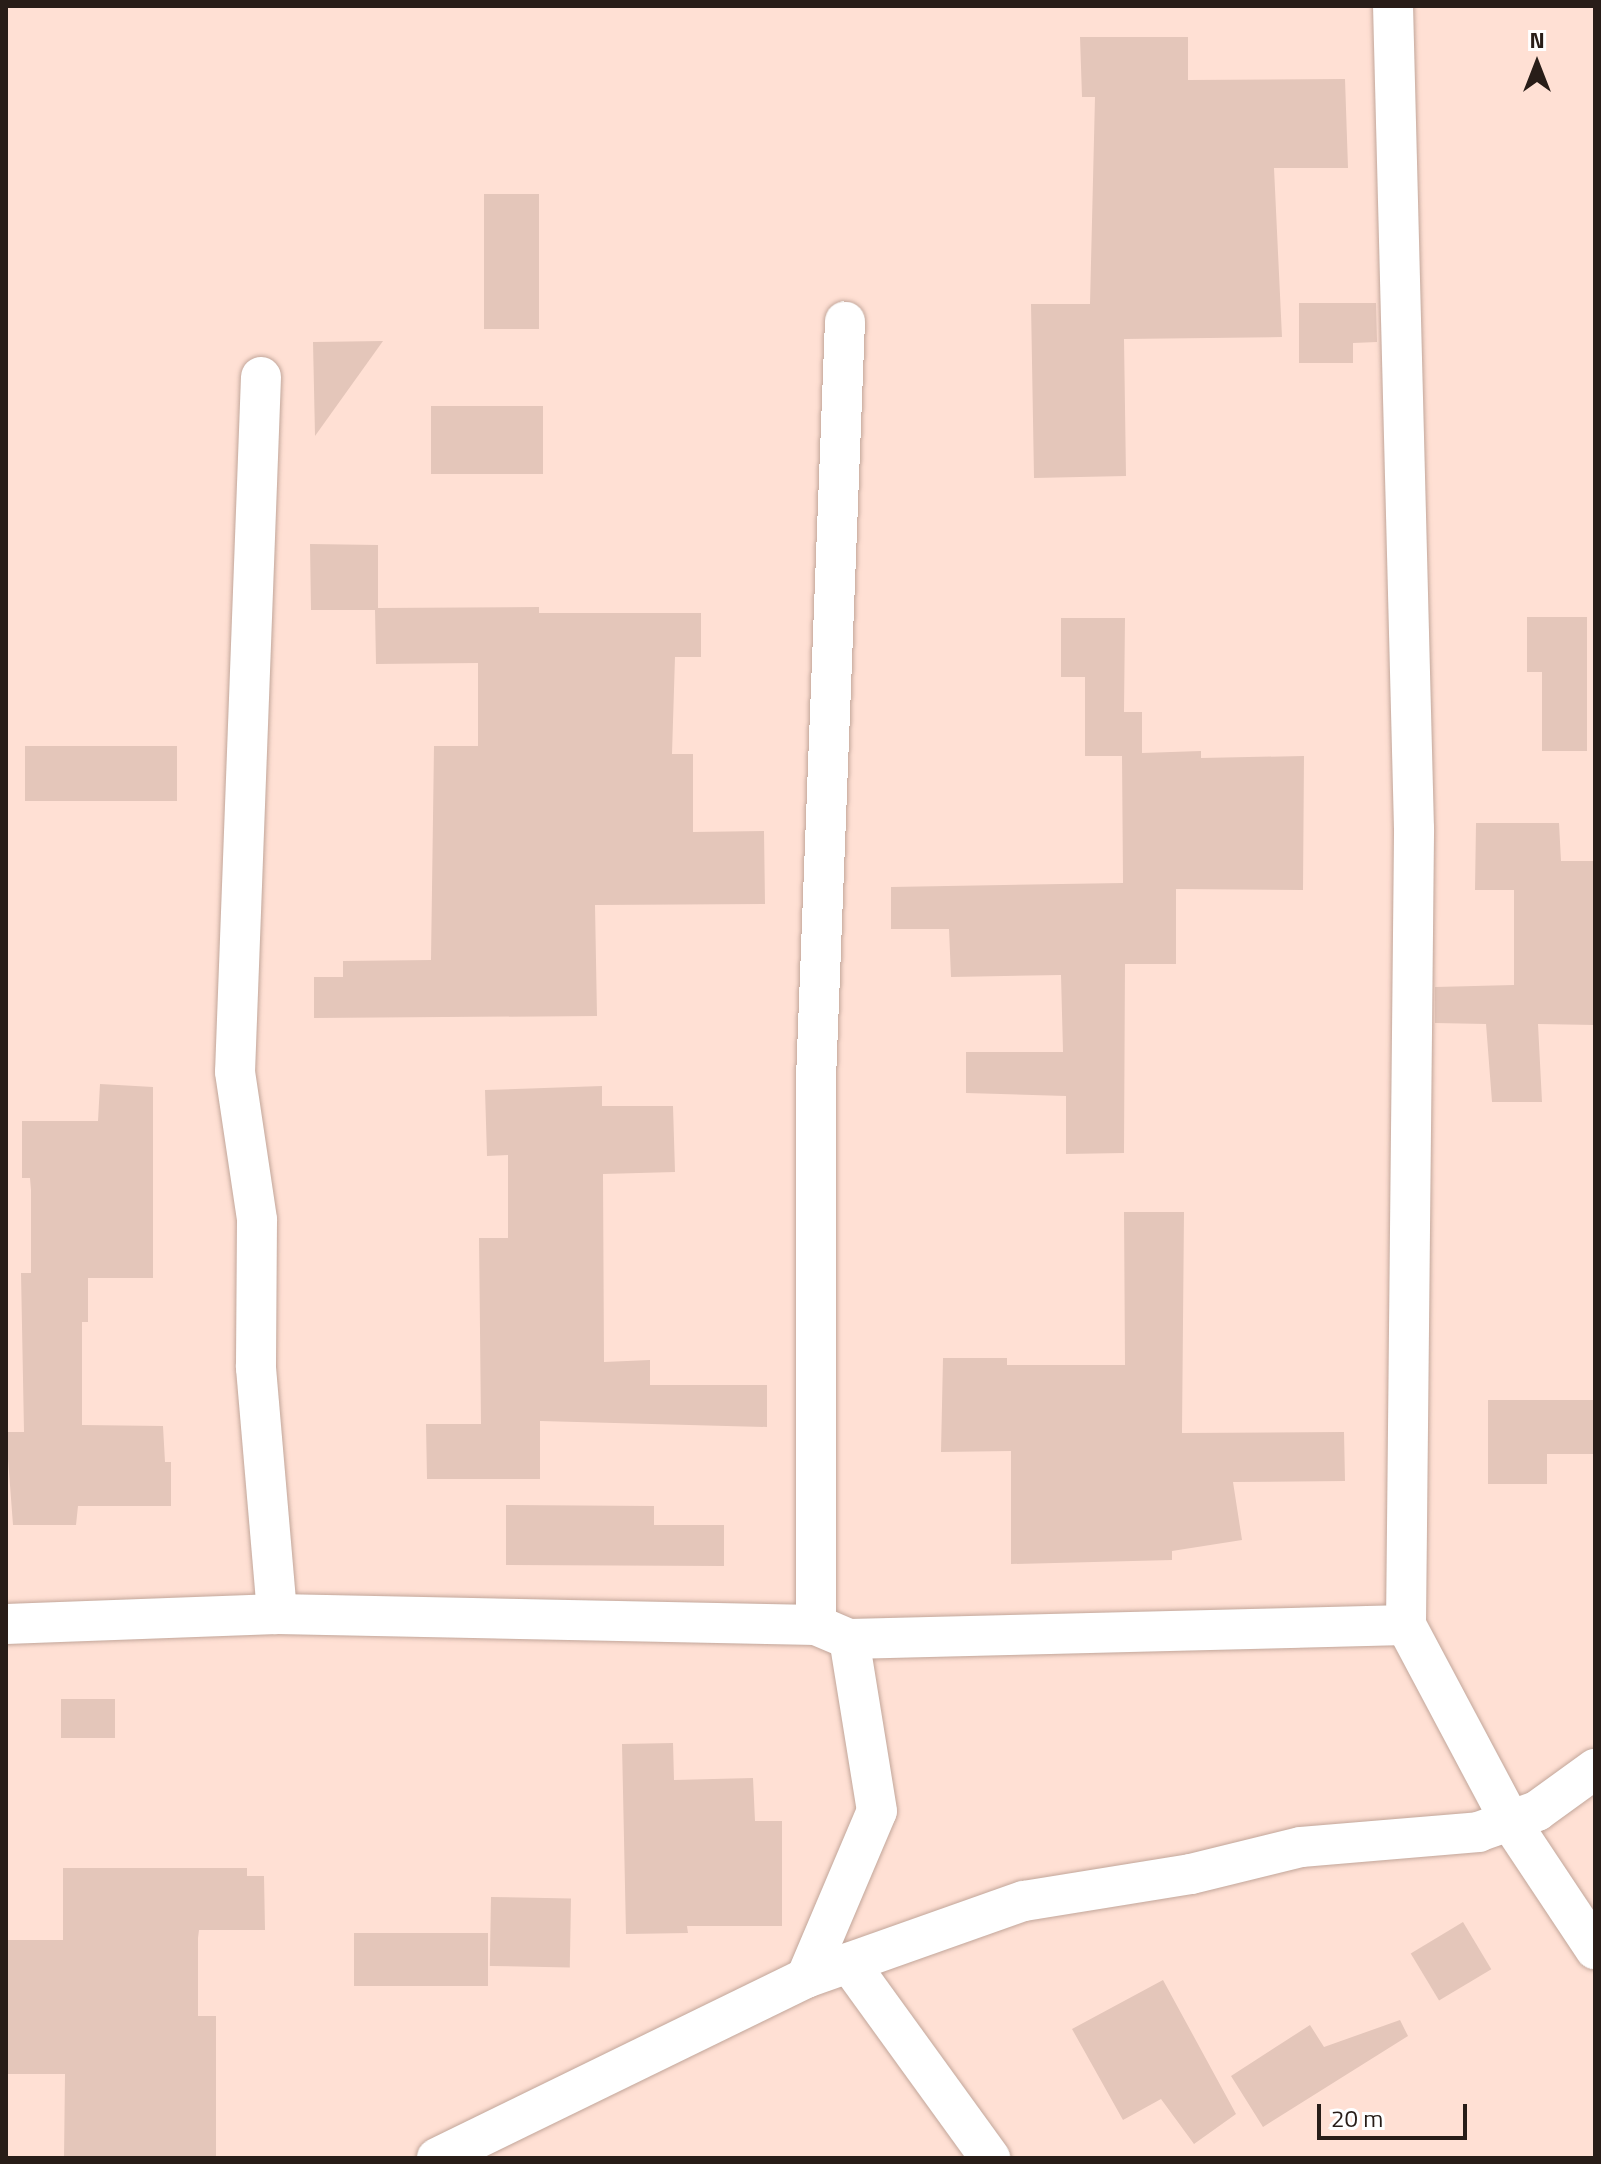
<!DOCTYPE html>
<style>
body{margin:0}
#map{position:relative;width:1601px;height:2164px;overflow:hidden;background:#ffe0d4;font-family:"Titillium Web",sans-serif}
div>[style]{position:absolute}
.building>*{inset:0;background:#e4c6ba;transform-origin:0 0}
.roads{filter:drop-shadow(0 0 2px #c2a69a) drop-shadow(0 0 2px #c2a69a)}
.minor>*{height:40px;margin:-20px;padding:0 20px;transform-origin:20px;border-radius:20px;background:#fff}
span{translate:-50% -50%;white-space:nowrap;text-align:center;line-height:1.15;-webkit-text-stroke:8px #fff;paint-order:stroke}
.frame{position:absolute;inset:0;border:8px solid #281d18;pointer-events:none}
.north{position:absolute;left:1497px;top:24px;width:80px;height:80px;-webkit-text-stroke:6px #fff;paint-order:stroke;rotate:0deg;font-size:22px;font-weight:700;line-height:32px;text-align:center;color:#281d18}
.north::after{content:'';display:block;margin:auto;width:28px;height:36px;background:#281d18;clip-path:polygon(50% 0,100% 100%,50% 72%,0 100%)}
.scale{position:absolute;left:1317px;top:2104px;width:150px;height:36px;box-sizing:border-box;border:4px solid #281d18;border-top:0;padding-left:10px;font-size:24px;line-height:28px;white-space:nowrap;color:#281d18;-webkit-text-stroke:6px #fff;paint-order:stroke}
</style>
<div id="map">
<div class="building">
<div style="clip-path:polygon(1080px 37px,1188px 37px,1188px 80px,1345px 79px,1348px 168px,1274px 168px,1282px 337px,1124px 339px,1126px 476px,1034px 478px,1031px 304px,1090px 304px,1095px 97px,1082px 97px)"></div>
<div style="left:484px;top:194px;width:55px;height:135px"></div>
<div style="clip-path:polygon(1299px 303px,1376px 303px,1377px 342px,1353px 343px,1353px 363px,1299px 363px)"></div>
<div style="clip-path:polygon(383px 341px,315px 436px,313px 342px)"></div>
<div style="left:431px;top:406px;width:112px;height:68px"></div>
<div style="clip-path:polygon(310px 544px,378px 545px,378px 608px,539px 607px,539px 613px,701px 613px,701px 657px,675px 657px,672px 754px,693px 754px,693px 832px,764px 831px,765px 904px,595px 905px,597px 1016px,314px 1018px,314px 977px,343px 977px,343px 961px,431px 960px,434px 746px,478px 746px,478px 663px,376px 664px,375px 610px,311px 610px)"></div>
<div style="clip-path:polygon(1527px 617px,1587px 617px,1587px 751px,1542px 751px,1542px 672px,1527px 672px)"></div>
<div style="clip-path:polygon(1061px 618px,1125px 618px,1124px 712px,1142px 712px,1142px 753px,1201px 751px,1201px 758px,1304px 756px,1303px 890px,1176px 889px,1176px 964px,1125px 964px,1124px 1153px,1066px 1154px,1066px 1096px,966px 1093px,966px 1052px,1063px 1052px,1061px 975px,951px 977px,949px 929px,891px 929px,891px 887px,1123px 883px,1122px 756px,1085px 756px,1085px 677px,1061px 677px)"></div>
<div style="left:177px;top:746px;width:55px;height:152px;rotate:90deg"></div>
<div style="clip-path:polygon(1476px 823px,1559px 823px,1561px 861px,1595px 861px,1595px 1025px,1538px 1024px,1542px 1102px,1492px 1102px,1486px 1024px,1435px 1023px,1435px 987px,1514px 985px,1514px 890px,1475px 890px)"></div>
<div style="clip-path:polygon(100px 1084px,153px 1087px,153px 1278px,88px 1278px,88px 1322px,82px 1322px,82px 1425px,163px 1426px,165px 1462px,171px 1462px,171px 1506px,78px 1506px,76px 1525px,13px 1525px,6px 1432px,24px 1432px,21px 1273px,31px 1273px,31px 1190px,30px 1178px,22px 1178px,22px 1121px,98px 1121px)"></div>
<div style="clip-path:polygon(602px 1086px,602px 1106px,673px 1106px,675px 1172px,603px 1174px,604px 1362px,650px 1360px,650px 1385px,767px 1385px,767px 1427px,540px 1421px,540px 1479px,427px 1479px,426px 1424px,481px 1424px,479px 1238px,508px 1238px,508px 1155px,487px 1156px,485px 1090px)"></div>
<div style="clip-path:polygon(1124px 1212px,1184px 1212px,1182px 1433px,1344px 1432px,1345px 1481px,1233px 1482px,1242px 1540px,1172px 1551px,1172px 1560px,1011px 1564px,1011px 1451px,941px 1452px,943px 1358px,1007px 1358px,1007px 1365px,1125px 1365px)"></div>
<div style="clip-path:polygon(1488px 1400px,1593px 1400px,1593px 1454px,1547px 1454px,1547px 1484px,1488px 1484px)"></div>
<div style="clip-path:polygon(506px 1505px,654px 1506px,654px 1525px,724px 1525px,724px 1566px,506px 1565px)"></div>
<div style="left:61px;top:1699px;width:54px;height:39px"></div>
<div style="clip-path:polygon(673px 1743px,674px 1780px,753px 1778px,755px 1821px,782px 1821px,782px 1926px,687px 1926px,688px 1933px,626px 1934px,622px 1744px)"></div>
<div style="clip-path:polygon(63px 1868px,247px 1868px,247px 1876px,264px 1876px,265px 1930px,199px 1930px,198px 1938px,198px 2016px,216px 2016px,216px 2158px,64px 2158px,65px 2074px,6px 2074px,6px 1940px,63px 1940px)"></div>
<div style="left:491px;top:1897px;width:80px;height:69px;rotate:1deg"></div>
<div style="left:1463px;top:1922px;width:55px;height:61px;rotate:59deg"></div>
<div style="left:488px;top:1933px;width:53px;height:134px;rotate:90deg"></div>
<div style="clip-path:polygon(1163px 1980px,1236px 2114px,1194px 2144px,1161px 2099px,1123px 2120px,1072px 2029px)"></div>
<div style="clip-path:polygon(1400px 2020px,1408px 2036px,1263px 2127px,1231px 2076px,1310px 2025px,1324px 2047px)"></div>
</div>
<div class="roads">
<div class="minor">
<div style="left:261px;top:377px;width:695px;rotate:92.14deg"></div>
<div style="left:235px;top:1072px;width:150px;rotate:81.5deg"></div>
<div style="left:257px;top:1220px;width:148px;rotate:90.4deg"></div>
<div style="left:256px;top:1368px;width:247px;rotate:85.1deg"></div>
<div style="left:6px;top:1624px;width:271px;rotate:-2.1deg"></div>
<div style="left:277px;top:1614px;width:539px;rotate:1.17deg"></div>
<div style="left:816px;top:1625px;width:36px;rotate:23deg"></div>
<div style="left:849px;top:1639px;width:557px;rotate:-1.44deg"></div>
<div style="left:1406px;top:1625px;width:796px;rotate:-89.42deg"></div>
<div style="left:1414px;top:829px;width:823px;rotate:-91.46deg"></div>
<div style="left:816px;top:1625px;width:546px;rotate:-90deg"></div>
<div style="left:816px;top:1079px;width:758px;rotate:-87.81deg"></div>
<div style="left:1406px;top:1625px;width:222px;rotate:62deg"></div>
<div style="left:1510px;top:1821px;width:154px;rotate:56.4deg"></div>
<div style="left:849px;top:1963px;width:241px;rotate:54.1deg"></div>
<div style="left:806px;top:1978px;width:181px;rotate:-67deg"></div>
<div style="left:877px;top:1811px;width:174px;rotate:-99.2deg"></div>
<div style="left:437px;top:2158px;width:411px;rotate:-26deg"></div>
<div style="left:806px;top:1978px;width:231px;rotate:-19.5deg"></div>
<div style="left:1024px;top:1901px;width:169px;rotate:-9.2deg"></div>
<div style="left:1191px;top:1874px;width:113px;rotate:-13.8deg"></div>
<div style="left:1301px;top:1847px;width:178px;rotate:-4.8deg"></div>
<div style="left:1478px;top:1832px;width:63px;rotate:-19.6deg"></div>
<div style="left:1537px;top:1811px;width:72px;rotate:-35.9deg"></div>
</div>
</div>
<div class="frame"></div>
<div class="north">N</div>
<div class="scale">20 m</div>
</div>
